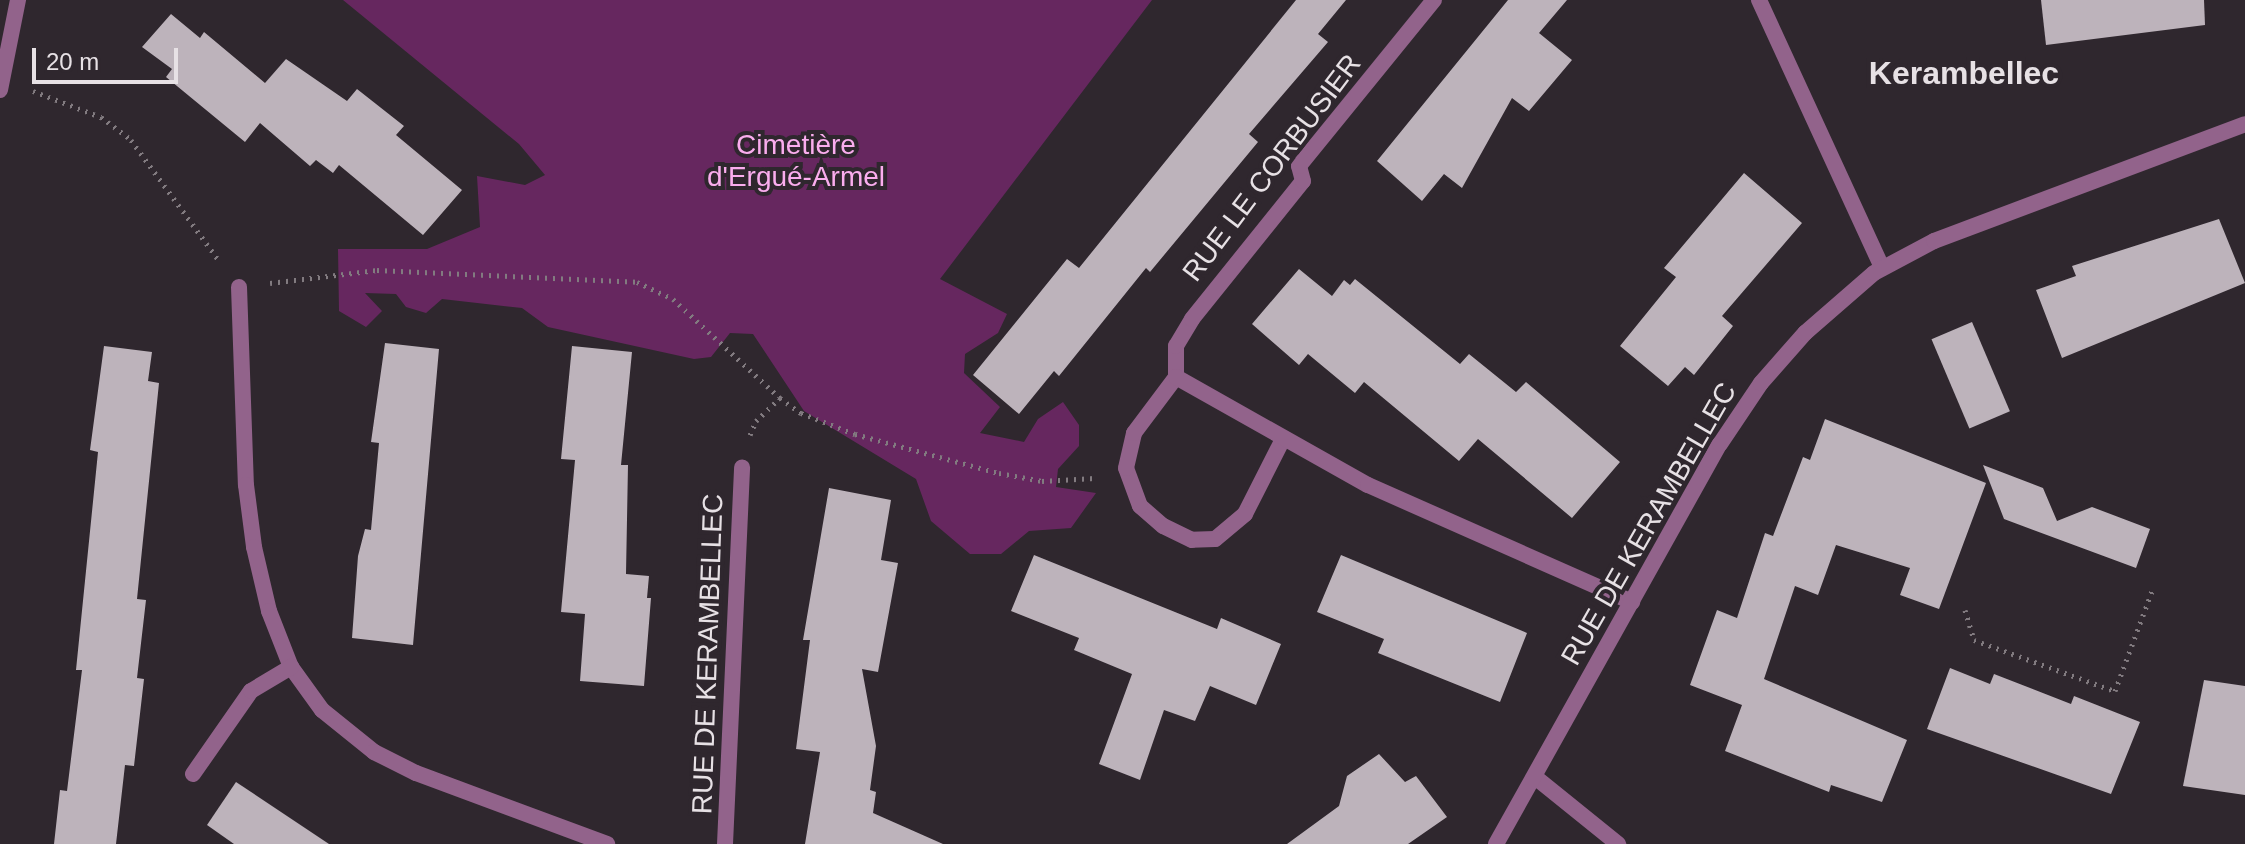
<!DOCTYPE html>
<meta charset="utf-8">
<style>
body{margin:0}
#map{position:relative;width:2245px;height:844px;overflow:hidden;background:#2f272e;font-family:Helvetica,sans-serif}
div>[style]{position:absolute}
.green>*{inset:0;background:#66275f}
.building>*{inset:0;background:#bdb3bb;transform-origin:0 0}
.path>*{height:5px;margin-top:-2.5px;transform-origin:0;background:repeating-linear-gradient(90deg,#827b80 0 2px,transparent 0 8px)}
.minor>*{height:16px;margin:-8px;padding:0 8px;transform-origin:8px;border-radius:8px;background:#92638b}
span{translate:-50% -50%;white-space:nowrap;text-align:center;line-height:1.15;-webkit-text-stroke:8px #2f272e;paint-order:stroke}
.park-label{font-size:28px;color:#faadee}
.street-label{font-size:28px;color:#e7e1e5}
.quarter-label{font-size:32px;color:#e7e1e5;font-weight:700}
.scale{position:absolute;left:32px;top:48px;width:146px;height:36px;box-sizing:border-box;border:4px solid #e7e1e5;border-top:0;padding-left:10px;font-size:24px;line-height:28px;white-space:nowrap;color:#e7e1e5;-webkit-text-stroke:6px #2f272e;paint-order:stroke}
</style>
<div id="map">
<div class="green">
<div style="clip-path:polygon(343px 0,1152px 0,940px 279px,1007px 314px,998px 333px,965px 354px,964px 373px,1000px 407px,980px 433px,1024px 442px,1038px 419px,1063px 402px,1079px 425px,1079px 446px,1058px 469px,1056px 487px,1096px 493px,1071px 528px,1029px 531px,1001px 554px,970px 554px,931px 521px,916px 479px,804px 411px,753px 334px,730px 333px,711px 357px,694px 359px,548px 327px,522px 308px,442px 299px,426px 313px,406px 307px,396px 294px,365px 293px,382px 311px,366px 327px,339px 311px,338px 249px,427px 249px,480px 227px,477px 176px,525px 185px,545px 175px,519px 144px)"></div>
</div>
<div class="building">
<div style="clip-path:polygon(1296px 0,1346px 0,1318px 34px,1328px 42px,1249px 134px,1258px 142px,1150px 272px,1146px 268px,1059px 376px,1054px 371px,1019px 414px,973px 375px,1067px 259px,1079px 268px)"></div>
<div style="clip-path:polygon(1508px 0,1567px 0,1539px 33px,1572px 60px,1529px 111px,1512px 98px,1462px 188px,1444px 174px,1422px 201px,1377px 161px)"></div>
<div style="clip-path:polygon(2041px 0,2204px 0,2205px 25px,2046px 45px)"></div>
<div style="clip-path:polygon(171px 14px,200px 38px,204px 32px,265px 83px,286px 59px,347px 101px,357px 89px,404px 126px,396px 135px,462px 190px,423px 235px,339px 165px,333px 173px,316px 160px,310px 166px,260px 123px,245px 142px,166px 77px,172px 69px,142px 47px)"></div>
<div style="clip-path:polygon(1744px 173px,1802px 223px,1722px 316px,1733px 326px,1694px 375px,1685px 367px,1668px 386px,1620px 346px,1676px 277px,1664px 268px)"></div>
<div style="clip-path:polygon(2219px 219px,2245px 283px,2062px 358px,2036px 290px,2076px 276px,2072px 266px)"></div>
<div style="clip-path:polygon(1299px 269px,1332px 296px,1344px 280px,1350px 285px,1355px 279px,1460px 364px,1469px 354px,1516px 392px,1526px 382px,1620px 462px,1572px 518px,1478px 439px,1459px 461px,1364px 382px,1355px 393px,1308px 354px,1299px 365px,1252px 324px)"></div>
<div style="left:1972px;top:322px;width:97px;height:44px;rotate:67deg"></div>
<div style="clip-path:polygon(385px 343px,439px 349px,413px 645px,352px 638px,358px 556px,365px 529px,371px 530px,379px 443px,371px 442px)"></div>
<div style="clip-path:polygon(104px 346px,152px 352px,148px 381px,159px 383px,137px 599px,146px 600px,137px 678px,144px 679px,134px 766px,125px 765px,116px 844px,54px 844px,60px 790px,67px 791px,82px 670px,76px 670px,98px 452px,90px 450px)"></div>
<div style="clip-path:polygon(572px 346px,632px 352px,621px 465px,628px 465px,626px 574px,649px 576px,647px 598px,651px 598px,644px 686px,580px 681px,585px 614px,561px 612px,575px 460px,561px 459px)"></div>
<div style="clip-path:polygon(1825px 419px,1986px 483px,1939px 609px,1900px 595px,1910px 568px,1836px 545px,1818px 595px,1795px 586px,1764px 679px,1907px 740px,1882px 802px,1831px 785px,1829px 792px,1725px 751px,1742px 705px,1690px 685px,1717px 610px,1737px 618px,1765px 533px,1773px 536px,1803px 457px,1810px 460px)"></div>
<div style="clip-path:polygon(1983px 465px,2043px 488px,2057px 521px,2092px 507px,2150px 529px,2136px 568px,2004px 519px)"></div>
<div style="clip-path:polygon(829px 488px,891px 500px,881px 560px,898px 563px,878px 672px,862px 669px,876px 746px,870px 790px,876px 792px,873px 813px,943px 844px,805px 844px,820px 752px,796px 749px,810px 640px,803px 640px)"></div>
<div style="clip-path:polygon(1034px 555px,1217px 629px,1221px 618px,1281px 644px,1256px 705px,1210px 686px,1195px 721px,1164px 710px,1140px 780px,1099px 764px,1132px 674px,1074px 650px,1079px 638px,1011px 611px)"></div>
<div style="clip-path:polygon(1341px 555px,1527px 633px,1500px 702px,1378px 653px,1384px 639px,1317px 612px)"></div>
<div style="clip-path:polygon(1950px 668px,1990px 684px,1994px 674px,2071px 704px,2074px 696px,2140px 722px,2111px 794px,1927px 729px)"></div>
<div style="clip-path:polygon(2204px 680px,2245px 686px,2245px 795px,2183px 786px)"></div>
<div style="clip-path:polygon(1379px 754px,1405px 782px,1416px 776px,1447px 817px,1408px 844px,1287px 844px,1339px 806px,1347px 776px)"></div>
<div style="clip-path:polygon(236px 782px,329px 844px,234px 844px,207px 825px)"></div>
</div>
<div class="path">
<div style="left:33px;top:91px;width:73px;rotate:20.9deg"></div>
<div style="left:101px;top:117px;width:38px;rotate:37deg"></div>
<div style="left:131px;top:140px;width:151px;rotate:53.9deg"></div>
<div style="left:270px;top:283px;width:108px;rotate:-6.9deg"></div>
<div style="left:377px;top:270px;width:260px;rotate:2.6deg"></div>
<div style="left:637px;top:282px;width:40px;rotate:25deg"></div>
<div style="left:673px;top:299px;width:146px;rotate:42.8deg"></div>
<div style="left:750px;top:435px;width:15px;rotate:-67deg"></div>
<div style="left:756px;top:421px;width:33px;rotate:-44deg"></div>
<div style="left:780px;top:398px;width:26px;rotate:36deg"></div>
<div style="left:801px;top:413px;width:58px;rotate:21.3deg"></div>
<div style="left:855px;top:434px;width:149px;rotate:15.2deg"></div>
<div style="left:999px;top:473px;width:44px;rotate:10.5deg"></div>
<div style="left:1042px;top:481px;width:53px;rotate:-3.2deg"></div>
<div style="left:1965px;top:610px;width:31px;rotate:73deg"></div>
<div style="left:1974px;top:640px;width:150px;rotate:19.9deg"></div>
<div style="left:2115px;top:691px;width:110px;rotate:-69.7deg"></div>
</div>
<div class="minor">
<div style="left:1759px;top:0;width:295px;rotate:65.3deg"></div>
<div style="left:0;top:90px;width:92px;rotate:-78.7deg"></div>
<div style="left:239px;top:287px;width:198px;rotate:88deg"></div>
<div style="left:246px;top:485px;width:63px;rotate:82.6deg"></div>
<div style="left:254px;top:547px;width:66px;rotate:76.8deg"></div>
<div style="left:269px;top:611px;width:60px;rotate:68.6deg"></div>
<div style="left:291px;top:667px;width:53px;rotate:54.2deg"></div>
<div style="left:322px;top:710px;width:67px;rotate:38.9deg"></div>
<div style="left:374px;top:752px;width:47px;rotate:26.6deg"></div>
<div style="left:416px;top:773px;width:204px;rotate:20.4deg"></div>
<div style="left:1176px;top:377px;width:31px;rotate:-90deg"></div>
<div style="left:1176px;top:346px;width:31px;rotate:-59deg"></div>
<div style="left:1192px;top:319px;width:177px;rotate:-51.2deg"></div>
<div style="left:1303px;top:181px;width:16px;rotate:-105deg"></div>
<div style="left:1299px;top:166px;width:214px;rotate:-50.9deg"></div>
<div style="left:1282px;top:441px;width:82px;rotate:116.9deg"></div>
<div style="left:1245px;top:514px;width:39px;rotate:140deg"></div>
<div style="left:1215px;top:539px;width:23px;rotate:178deg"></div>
<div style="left:1192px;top:540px;width:32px;rotate:-154deg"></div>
<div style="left:1163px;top:526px;width:30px;rotate:-139deg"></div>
<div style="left:1140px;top:506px;width:40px;rotate:-110.2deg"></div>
<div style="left:1126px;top:468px;width:36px;rotate:-77deg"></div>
<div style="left:1134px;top:433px;width:70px;rotate:-53.1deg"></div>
<div style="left:1176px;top:377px;width:220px;rotate:29.4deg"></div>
<div style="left:1368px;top:485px;width:289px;rotate:23.9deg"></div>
<div style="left:193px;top:774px;width:101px;rotate:-55.1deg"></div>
<div style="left:251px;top:691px;width:47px;rotate:-31deg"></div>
<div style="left:1535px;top:777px;width:107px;rotate:38.9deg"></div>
<div style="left:725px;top:844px;width:377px;rotate:-87.4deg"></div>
<div style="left:1496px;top:844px;width:458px;rotate:-60.8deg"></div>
<div style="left:1720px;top:444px;width:73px;rotate:-56.1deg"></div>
<div style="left:1761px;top:383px;width:67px;rotate:-48.7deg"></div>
<div style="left:1805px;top:333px;width:91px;rotate:-41deg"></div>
<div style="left:1874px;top:273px;width:68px;rotate:-28.1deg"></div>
<div style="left:1934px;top:241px;width:332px;rotate:-20.6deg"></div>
</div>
<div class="park-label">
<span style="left:796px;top:161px">Cimetière<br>d'Ergué-Armel</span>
</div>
<div class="street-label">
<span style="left:1272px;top:168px;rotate:-53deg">RUE LE CORBUSIER</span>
<span style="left:1649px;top:524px;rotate:-60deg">RUE DE KERAMBELLEC</span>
<span style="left:708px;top:654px;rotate:-88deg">RUE DE KERAMBELLEC</span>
</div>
<div class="quarter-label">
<span style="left:1964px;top:73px">Kerambellec</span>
</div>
<div class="scale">20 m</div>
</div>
